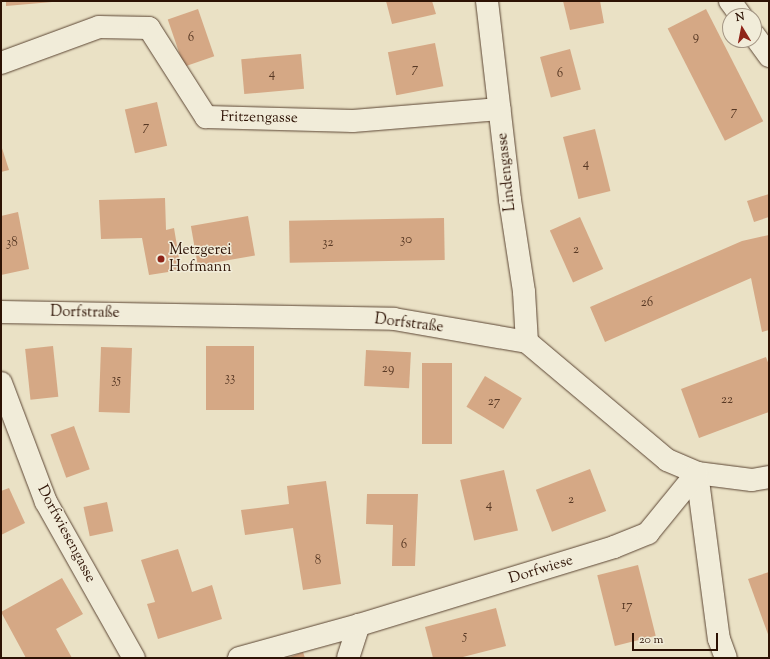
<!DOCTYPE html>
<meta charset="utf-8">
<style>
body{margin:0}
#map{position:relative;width:770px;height:659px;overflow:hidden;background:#eae1c5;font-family:"Sorts Mill Goudy",serif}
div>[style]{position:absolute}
.building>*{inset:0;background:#d5a885;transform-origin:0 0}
.roads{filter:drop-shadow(0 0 1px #5c4634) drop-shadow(0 0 1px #5c4634)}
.minor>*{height:22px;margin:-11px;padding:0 11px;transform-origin:11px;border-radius:11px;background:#f1ecd9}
.dots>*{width:11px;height:11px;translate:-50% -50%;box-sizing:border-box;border:2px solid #f1ecd9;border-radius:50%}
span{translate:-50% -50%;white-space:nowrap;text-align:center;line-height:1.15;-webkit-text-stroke:3px #f1ecd9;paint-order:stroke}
.number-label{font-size:13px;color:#573824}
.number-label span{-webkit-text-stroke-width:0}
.street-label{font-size:15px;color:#2d1204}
.poi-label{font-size:15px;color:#2d1204}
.left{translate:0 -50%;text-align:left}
.frame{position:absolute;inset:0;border:2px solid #2d1204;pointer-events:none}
.north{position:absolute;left:722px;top:8px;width:40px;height:40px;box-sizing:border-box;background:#f1ecd9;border:1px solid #a39584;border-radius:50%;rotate:350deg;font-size:11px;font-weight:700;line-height:16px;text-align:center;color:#2d1204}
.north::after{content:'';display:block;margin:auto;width:14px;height:18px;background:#8f2418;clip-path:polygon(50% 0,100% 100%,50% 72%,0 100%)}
.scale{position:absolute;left:632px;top:633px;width:86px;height:18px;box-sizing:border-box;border:2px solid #2d1204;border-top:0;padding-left:5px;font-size:12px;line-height:14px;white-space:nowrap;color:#2d1204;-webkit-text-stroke:3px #f1ecd9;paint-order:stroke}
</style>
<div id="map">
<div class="building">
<div style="clip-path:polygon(6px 1px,52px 1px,52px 2px,6px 6px)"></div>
<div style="clip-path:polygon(386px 1px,432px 1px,436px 14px,392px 24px)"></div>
<div style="clip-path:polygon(563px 1px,600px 1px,604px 23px,570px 30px)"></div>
<div style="left:198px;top:9px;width:50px;height:32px;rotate:71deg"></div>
<div style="left:706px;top:9px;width:126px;height:43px;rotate:63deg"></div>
<div style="left:435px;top:43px;width:44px;height:48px;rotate:79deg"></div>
<div style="left:570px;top:49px;width:42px;height:31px;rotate:75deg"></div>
<div style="left:301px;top:54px;width:35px;height:60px;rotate:85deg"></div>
<div style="left:157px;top:102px;width:45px;height:33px;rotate:77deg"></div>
<div style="left:595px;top:129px;width:64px;height:33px;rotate:76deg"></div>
<div style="clip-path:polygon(1px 145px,9px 170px,1px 172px)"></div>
<div style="clip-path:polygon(769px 194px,769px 217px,754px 222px,747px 201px)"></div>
<div style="clip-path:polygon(165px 198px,166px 230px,174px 228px,181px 270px,149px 275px,142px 238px,101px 239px,99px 200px)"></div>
<div style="clip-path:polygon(18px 212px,29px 269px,1px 275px,1px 216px)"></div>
<div style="left:248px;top:216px;width:40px;height:58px;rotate:80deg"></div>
<div style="left:580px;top:217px;width:57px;height:33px;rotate:66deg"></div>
<div style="left:444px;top:218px;width:42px;height:155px;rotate:89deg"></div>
<div style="clip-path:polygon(769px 235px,769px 330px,762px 332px,751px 278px,605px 342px,590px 307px,742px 241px)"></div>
<div style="left:53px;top:346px;width:51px;height:28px;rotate:84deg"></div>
<div style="left:206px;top:346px;width:48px;height:64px"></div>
<div style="left:101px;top:347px;width:31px;height:65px;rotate:2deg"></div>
<div style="left:366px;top:350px;width:45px;height:36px;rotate:3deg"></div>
<div style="clip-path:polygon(766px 357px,769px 365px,769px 412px,699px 438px,681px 389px)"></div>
<div style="left:422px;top:363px;width:30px;height:81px"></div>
<div style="left:485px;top:376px;width:43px;height:36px;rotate:31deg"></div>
<div style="left:74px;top:426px;width:46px;height:25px;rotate:70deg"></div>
<div style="left:590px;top:469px;width:45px;height:58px;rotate:69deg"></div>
<div style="left:504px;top:470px;width:62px;height:45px;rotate:77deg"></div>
<div style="clip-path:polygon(326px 481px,341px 584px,303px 590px,293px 528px,245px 535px,241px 510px,289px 504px,287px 486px)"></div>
<div style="clip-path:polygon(9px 488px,25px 523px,1px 535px,1px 491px)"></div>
<div style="clip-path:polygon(367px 494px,418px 494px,415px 566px,392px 566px,393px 525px,366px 524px)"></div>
<div style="left:107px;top:502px;width:30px;height:24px;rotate:78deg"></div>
<div style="clip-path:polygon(178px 549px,192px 592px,212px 585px,222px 619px,158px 639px,147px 604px,155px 602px,141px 560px)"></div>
<div style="left:638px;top:565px;width:73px;height:42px;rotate:76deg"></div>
<div style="clip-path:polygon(769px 572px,769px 637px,748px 579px)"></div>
<div style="clip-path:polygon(62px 578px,83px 614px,56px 629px,72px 658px,26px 658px,1px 612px)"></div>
<div style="clip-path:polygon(496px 608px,506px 646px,459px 658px,433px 658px,425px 627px)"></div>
<div style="clip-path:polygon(303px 652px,305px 658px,288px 658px)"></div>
</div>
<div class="roads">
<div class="minor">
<div style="left:487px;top:1px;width:200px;rotate:83.4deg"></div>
<div style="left:510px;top:200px;width:93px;rotate:81.3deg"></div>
<div style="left:524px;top:292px;width:50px;rotate:86.6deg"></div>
<div style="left:730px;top:1px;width:19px;rotate:54deg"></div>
<div style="left:754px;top:35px;width:26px;rotate:54deg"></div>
<div style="left:1px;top:63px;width:104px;rotate:-20.2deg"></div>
<div style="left:99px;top:27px;width:50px;rotate:1.1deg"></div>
<div style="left:149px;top:28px;width:106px;rotate:57.4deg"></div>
<div style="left:206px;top:117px;width:147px;rotate:1.6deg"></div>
<div style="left:353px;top:121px;width:147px;rotate:-4.7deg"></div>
<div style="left:1px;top:312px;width:393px;rotate:1deg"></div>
<div style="left:394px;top:319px;width:135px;rotate:9.8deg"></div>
<div style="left:527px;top:342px;width:183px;rotate:40.1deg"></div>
<div style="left:667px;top:460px;width:33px;rotate:23deg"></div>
<div style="left:697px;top:473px;width:55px;rotate:7.3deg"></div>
<div style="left:752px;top:480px;width:17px;rotate:-10deg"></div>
<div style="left:1px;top:383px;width:127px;rotate:69.3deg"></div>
<div style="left:46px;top:502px;width:179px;rotate:60.6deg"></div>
<div style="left:697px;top:473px;width:167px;rotate:82.5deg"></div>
<div style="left:719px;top:639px;width:20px;rotate:70deg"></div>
<div style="left:239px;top:658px;width:124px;rotate:-15.4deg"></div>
<div style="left:348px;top:658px;width:35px;rotate:-72deg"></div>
<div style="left:359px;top:625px;width:267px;rotate:-17deg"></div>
<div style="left:614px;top:547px;width:37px;rotate:-22deg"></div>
<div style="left:648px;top:533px;width:77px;rotate:-50.8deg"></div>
</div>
</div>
<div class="dots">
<div style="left:161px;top:259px;background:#8f2418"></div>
</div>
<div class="number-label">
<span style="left:696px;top:37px">9</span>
<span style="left:191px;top:38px">6</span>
<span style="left:415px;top:69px">7</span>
<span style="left:272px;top:74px">4</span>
<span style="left:560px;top:74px">6</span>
<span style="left:734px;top:112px">7</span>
<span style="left:146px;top:127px">7</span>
<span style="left:586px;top:164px">4</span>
<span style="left:406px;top:240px">30</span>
<span style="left:12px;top:243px">38</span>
<span style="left:328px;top:243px">32</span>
<span style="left:576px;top:250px">2</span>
<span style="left:647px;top:303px">26</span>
<span style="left:388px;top:369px">29</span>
<span style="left:230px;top:378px">33</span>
<span style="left:116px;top:380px">35</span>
<span style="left:727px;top:400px">22</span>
<span style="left:494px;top:402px">27</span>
<span style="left:571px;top:500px">2</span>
<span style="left:489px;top:505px">4</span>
<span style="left:404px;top:545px">6</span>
<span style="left:318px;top:561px">8</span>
<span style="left:627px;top:606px">17</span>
<span style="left:465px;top:636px">5</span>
</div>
<div class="street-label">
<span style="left:259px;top:118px;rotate:1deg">Fritzengasse</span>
<span style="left:507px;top:172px;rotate:-96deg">Lindengasse</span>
<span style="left:85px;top:313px;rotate:1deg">Dorfstraße</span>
<span style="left:409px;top:324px;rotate:7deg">Dorfstraße</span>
<span style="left:66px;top:534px;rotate:62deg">Dorfwiesengasse</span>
<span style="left:541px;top:570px;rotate:-17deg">Dorfwiese</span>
</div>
<div class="poi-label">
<span class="left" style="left:169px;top:259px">Metzgerei<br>Hofmann</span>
</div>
<div class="frame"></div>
<div class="north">N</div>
<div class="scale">20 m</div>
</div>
